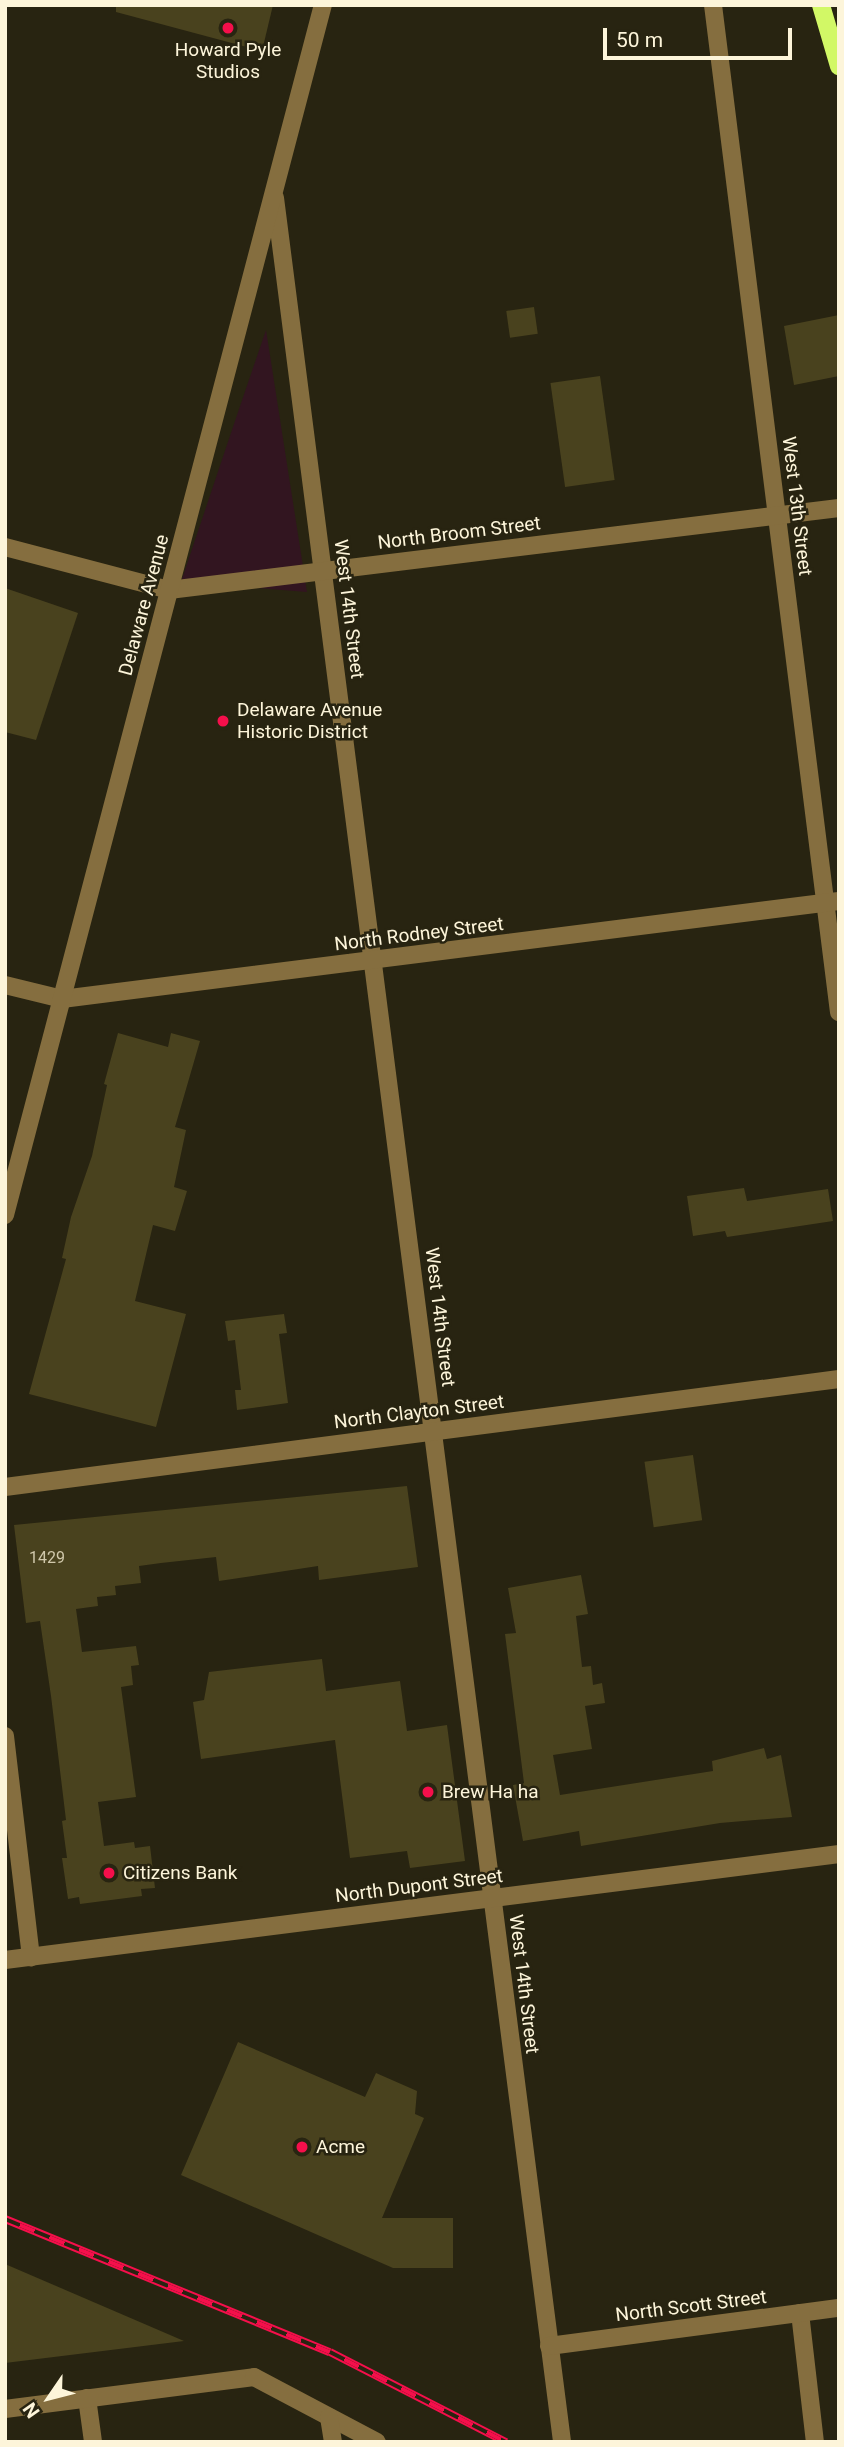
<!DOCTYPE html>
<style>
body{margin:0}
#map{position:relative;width:844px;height:2447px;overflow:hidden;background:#282411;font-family:Roboto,sans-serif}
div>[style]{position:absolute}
.green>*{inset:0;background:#321520}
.building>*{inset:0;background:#49421e;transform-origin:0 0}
.minor>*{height:18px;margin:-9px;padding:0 9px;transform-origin:9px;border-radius:9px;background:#856e3f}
.major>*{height:18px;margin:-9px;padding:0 9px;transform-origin:9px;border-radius:9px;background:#d2f866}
.rail>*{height:8px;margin-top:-4px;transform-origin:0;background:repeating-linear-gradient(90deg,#282411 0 16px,#f50f4b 0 32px);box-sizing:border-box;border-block:2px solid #f50f4b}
.dots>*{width:19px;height:19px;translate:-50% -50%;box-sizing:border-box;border:4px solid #282411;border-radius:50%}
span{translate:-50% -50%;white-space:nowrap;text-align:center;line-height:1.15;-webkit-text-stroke:5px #282411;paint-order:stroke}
.number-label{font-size:16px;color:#d0c8ab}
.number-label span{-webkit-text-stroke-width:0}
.poi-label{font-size:19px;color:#fdf5da}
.left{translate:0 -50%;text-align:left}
.street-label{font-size:19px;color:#fdf5da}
.frame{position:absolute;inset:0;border:7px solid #fdf5da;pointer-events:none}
.north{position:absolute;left:14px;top:2363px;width:70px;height:70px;-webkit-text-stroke:5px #282411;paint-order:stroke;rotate:235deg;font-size:19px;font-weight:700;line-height:28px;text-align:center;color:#fdf5da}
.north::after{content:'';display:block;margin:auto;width:24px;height:32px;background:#fdf5da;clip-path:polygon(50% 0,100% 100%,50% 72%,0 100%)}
.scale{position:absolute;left:603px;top:28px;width:189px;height:32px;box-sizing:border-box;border:4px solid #fdf5da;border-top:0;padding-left:9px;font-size:21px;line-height:24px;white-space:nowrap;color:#fdf5da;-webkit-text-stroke:5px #282411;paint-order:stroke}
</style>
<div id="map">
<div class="green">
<div style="clip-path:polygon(266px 330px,307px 592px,181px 582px,236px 418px)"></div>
</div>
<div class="building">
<div style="clip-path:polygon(116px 5px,273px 5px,262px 51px,116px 12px)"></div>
<div style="left:534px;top:307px;width:27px;height:28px;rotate:82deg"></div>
<div style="clip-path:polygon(839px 315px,839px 376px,794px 385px,784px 326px)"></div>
<div style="left:600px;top:376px;width:105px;height:50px;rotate:82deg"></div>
<div style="clip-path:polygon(5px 588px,78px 613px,36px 740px,5px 732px)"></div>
<div style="clip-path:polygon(118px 1033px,168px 1047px,171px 1033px,200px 1041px,175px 1127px,186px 1130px,174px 1187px,187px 1191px,175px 1231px,153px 1225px,135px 1301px,186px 1314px,156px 1427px,29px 1394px,66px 1259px,62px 1258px,71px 1217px,92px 1156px,107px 1085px,104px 1084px)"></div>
<div style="clip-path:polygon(744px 1188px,747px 1201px,828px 1189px,833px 1221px,727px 1237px,725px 1231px,693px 1236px,687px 1196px)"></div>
<div style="clip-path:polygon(284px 1314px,287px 1333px,279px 1334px,288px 1403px,237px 1410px,235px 1390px,241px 1390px,235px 1340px,228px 1341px,225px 1321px)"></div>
<div style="left:693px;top:1455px;width:66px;height:49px;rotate:82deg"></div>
<div style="clip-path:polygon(407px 1486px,418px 1567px,319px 1580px,318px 1566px,219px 1581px,216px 1557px,161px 1563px,139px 1566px,141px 1583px,115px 1586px,116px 1595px,97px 1597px,98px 1606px,76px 1609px,82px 1652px,136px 1646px,139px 1665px,131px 1666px,133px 1685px,121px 1687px,136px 1797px,98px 1802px,104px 1846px,134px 1842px,135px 1848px,150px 1846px,155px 1888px,141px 1889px,142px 1896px,80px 1904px,79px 1897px,68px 1899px,62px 1858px,67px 1858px,62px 1821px,66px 1820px,51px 1696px,40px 1621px,26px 1623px,14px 1525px)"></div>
<div style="clip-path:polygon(581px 1575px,588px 1614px,576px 1616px,582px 1667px,591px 1666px,593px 1685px,602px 1683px,605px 1703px,585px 1706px,592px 1749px,553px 1755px,560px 1795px,713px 1771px,712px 1761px,764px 1748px,767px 1759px,781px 1755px,792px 1817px,720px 1823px,581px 1846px,579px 1831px,523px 1841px,513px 1785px,524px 1783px,505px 1634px,516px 1633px,508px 1588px)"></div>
<div style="clip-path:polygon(322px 1659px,326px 1691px,400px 1681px,407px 1731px,447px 1725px,465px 1861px,410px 1868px,407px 1851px,350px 1858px,335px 1740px,201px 1759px,193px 1702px,204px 1700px,209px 1672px)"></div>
<div style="clip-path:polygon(238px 2042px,365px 2097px,376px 2073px,417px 2091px,415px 2114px,424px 2118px,382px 2218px,453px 2218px,453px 2268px,393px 2268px,181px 2175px)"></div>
<div style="clip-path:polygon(5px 2264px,184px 2341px,5px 2363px)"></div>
</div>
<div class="minor">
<div style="left:713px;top:5px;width:1015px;rotate:82.87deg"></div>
<div style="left:275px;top:198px;width:2262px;rotate:82.71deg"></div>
<div style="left:5px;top:547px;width:170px;rotate:14.7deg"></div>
<div style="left:169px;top:590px;width:675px;rotate:-6.98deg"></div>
<div style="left:5px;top:985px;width:59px;rotate:13.8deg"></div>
<div style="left:62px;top:999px;width:783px;rotate:-7.19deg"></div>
<div style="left:5px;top:1215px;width:1251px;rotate:-75.28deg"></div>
<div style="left:5px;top:1487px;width:841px;rotate:-7.38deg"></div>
<div style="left:5px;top:1736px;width:223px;rotate:83.3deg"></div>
<div style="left:5px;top:1960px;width:841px;rotate:-7.24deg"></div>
<div style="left:800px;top:2313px;width:130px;rotate:83.4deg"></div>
<div style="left:549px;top:2346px;width:292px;rotate:-7.5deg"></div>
<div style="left:87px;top:2398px;width:44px;rotate:82.2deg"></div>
<div style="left:5px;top:2409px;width:251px;rotate:-7.3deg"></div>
<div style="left:254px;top:2377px;width:139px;rotate:27.9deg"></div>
<div style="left:329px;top:2417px;width:25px;rotate:81deg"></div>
</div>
<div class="major">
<div style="left:821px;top:5px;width:64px;rotate:73.6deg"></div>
</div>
<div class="rail">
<div style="left:5px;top:2219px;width:351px;rotate:22.3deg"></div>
<div style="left:330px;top:2352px;width:198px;rotate:27.1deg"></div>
</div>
<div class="dots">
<div style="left:228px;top:28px;background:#f50f4b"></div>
<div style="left:223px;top:721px;background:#f50f4b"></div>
<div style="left:428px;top:1792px;background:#f50f4b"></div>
<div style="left:109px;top:1873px;background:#f50f4b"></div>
<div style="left:302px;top:2147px;background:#f50f4b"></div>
</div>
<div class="number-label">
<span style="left:47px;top:1558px">1429</span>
</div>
<div class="poi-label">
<span style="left:228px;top:61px">Howard Pyle<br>Studios</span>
<span class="left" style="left:237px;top:721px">Delaware Avenue<br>Historic District</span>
<span class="left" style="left:442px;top:1792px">Brew Ha ha</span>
<span class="left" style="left:123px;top:1873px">Citizens Bank</span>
<span class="left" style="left:316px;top:2147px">Acme</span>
</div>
<div class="street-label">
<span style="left:797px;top:506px;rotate:83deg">West 13th Street</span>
<span style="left:459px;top:533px;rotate:-7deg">North Broom Street</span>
<span style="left:144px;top:605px;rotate:-75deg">Delaware Avenue</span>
<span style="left:349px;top:609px;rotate:83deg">West 14th Street</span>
<span style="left:419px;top:934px;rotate:-7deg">North Rodney Street</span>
<span style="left:440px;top:1317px;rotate:83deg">West 14th Street</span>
<span style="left:419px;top:1412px;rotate:-7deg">North Clayton Street</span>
<span style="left:419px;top:1886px;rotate:-7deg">North Dupont Street</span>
<span style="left:524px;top:1984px;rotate:83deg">West 14th Street</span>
<span style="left:691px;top:2306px;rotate:-7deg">North Scott Street</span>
</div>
<div class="frame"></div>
<div class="north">N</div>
<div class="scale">50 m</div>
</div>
